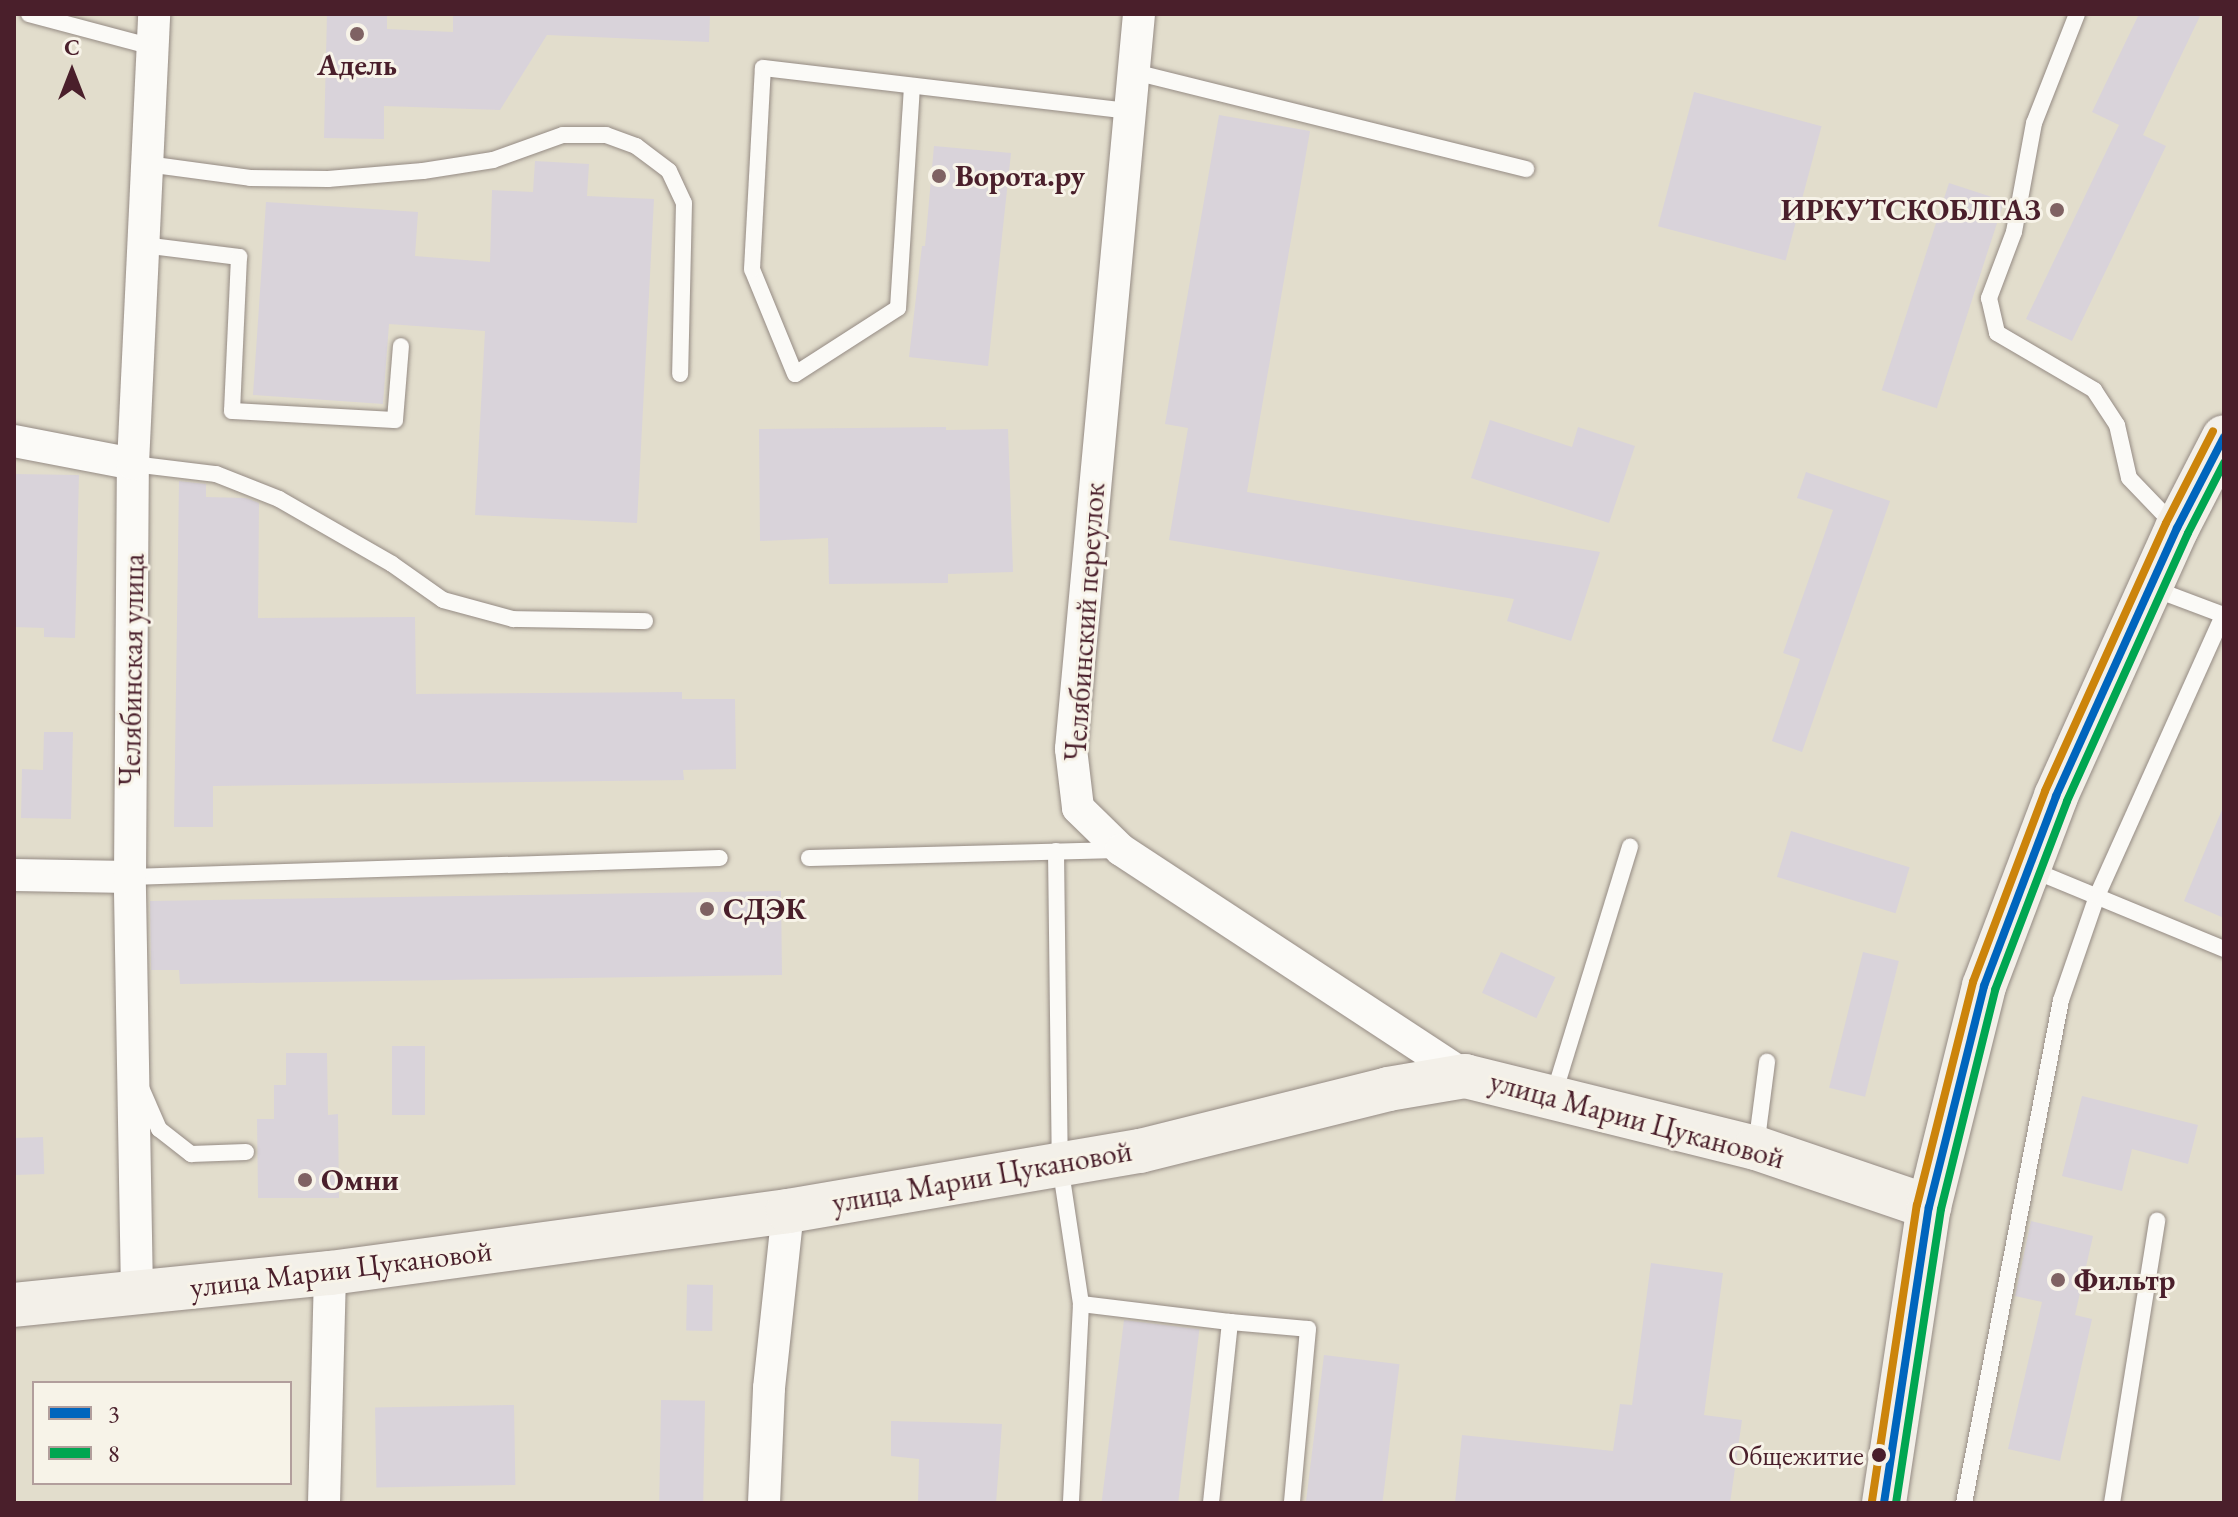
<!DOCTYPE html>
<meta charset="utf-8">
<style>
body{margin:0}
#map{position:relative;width:2238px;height:1517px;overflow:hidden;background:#e2ddcc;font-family:"EB Garamond",serif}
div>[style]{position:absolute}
.building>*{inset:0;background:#d9d3da;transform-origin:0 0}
.roads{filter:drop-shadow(0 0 2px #958b84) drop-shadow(0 0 2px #958b84)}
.lane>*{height:16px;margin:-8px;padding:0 8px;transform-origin:8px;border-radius:8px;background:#fbfaf7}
.street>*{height:32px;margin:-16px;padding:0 16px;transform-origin:16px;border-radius:16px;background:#fbfaf7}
.secondary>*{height:44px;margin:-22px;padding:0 22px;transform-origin:22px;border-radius:22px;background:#f3f0e9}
.bus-1>*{height:8px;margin:-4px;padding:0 4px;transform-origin:4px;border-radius:4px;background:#0065bd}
.bus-2>*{height:8px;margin:-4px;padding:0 4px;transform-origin:4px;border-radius:4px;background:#00a651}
.bus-3>*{height:8px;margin:-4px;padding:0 4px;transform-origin:4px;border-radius:4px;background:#cc840b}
.dots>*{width:22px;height:22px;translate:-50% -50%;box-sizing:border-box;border:4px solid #f7f3e8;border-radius:50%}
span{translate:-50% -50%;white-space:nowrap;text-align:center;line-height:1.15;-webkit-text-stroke:6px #f7f3e8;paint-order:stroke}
.bus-label{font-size:28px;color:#4a1f2b}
.right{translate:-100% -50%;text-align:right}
.poi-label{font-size:30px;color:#4a1f2b;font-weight:700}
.left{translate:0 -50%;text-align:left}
.street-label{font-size:30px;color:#4a1f2b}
.frame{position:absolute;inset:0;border:16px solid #4a1f2b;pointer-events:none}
.legend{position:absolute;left:32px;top:1381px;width:260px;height:104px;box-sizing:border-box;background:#f7f3e8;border:2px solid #b29e9c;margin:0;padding:10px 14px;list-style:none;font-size:24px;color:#4a1f2b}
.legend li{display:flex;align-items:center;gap:16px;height:40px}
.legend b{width:40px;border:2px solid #b29e9c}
.north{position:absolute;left:32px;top:32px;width:80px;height:80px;-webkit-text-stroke:6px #f7f3e8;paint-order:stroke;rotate:0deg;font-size:22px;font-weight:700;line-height:32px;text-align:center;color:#4a1f2b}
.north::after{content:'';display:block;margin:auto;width:28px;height:36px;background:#4a1f2b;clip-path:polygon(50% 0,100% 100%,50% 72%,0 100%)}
</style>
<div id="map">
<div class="building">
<div style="clip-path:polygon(327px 14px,387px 14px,387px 29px,453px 32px,453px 14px,710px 14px,709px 42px,547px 35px,500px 110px,384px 106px,384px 139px,324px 138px)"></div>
<div style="clip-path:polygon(2139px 14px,2201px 14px,2143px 135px,2166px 146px,2072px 341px,2026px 319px,2119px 125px,2092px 112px)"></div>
<div style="left:1694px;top:92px;width:132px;height:139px;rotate:15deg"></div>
<div style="clip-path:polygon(1219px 115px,1310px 131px,1247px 492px,1600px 552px,1571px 641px,1507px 621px,1514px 599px,1169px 540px,1188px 428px,1165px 424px)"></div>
<div style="clip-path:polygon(934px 146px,1011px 153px,988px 366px,909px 357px,922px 246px,925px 246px)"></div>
<div style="clip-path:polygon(535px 161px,589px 164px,587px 196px,654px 199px,637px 523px,475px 515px,485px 331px,389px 324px,383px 404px,253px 395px,266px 202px,418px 212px,415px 256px,490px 262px,492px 190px,533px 192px)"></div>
<div style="left:1949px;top:183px;width:58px;height:218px;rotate:18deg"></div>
<div style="clip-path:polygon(1490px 420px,1572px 447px,1578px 427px,1635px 446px,1609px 523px,1471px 478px)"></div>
<div style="clip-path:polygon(946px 427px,946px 430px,1008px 429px,1013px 572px,948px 574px,948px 583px,829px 584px,828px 538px,760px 541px,759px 429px)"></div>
<div style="clip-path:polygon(1806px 472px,1890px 501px,1802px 752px,1772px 741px,1800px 659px,1783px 653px,1833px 510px,1797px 498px)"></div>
<div style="clip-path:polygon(14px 474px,79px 475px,75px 638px,44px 637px,44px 628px,14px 627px)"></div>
<div style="clip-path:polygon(179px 481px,206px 484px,206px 497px,246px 498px,259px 503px,258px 618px,415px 617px,416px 694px,682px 692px,682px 699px,735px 699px,736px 769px,683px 770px,684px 780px,213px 786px,213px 827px,174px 827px)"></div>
<div style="clip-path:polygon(44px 732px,73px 732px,71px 819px,21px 818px,22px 769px,43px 770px)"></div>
<div style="clip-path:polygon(2224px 805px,2224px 918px,2184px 901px)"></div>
<div style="left:1791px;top:831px;width:124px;height:48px;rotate:17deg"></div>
<div style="clip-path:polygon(781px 891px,782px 975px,180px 984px,179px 970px,151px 970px,150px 901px)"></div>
<div style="left:1501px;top:952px;width:60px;height:45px;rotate:25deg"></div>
<div style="left:1863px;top:952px;width:37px;height:140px;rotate:14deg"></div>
<div style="left:392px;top:1046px;width:33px;height:69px"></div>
<div style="clip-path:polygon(286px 1053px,327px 1053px,328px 1115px,338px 1114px,339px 1198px,258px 1198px,257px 1119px,274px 1119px,274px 1085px,286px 1085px)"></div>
<div style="clip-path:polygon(2082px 1096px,2198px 1125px,2188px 1164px,2132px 1149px,2122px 1191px,2062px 1176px)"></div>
<div style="left:43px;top:1137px;width:37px;height:29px;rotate:88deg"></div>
<div style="clip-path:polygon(2031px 1221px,2093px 1236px,2075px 1315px,2092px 1319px,2060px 1461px,2008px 1449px,2042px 1302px,2015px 1296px)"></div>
<div style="clip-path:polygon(1651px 1263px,1723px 1273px,1704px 1415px,1742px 1420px,1730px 1503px,1455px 1503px,1462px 1435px,1613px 1451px,1620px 1404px,1632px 1405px)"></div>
<div style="left:713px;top:1285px;width:46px;height:26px;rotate:91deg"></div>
<div style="left:1124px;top:1320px;width:76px;height:184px;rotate:7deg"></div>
<div style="left:1324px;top:1355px;width:76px;height:149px;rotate:7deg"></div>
<div style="left:661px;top:1400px;width:44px;height:103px;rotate:1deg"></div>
<div style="left:514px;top:1405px;width:80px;height:139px;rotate:89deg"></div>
<div style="clip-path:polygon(891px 1421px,1002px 1424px,996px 1503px,918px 1503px,919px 1459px,891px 1456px)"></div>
</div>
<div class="roads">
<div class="lane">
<div style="left:29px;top:14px;width:128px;rotate:14.9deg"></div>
<div style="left:2077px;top:14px;width:117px;rotate:111.5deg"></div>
<div style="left:2034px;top:123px;width:111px;rotate:100.4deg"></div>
<div style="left:2014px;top:232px;width:71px;rotate:110.7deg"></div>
<div style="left:1989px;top:298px;width:36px;rotate:77deg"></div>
<div style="left:1997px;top:333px;width:113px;rotate:30.4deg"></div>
<div style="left:2094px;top:390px;width:42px;rotate:56.7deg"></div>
<div style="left:2117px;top:425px;width:54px;rotate:77.2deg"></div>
<div style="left:2129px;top:478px;width:68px;rotate:46.2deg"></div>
<div style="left:1134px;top:72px;width:404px;rotate:13.9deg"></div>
<div style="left:912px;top:86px;width:222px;rotate:93.6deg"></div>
<div style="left:898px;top:308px;width:122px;rotate:147.3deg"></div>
<div style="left:795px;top:374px;width:113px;rotate:-112.3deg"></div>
<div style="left:752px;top:269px;width:201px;rotate:-86.9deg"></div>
<div style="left:763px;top:68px;width:370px;rotate:6.7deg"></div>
<div style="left:147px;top:164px;width:104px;rotate:7.7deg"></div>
<div style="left:250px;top:178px;width:78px;rotate:0.7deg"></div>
<div style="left:328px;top:179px;width:95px;rotate:-4.8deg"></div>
<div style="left:423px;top:171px;width:71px;rotate:-8.9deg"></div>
<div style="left:493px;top:160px;width:74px;rotate:-19.7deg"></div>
<div style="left:563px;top:135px;width:43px"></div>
<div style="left:606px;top:135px;width:32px;rotate:20deg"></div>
<div style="left:636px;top:146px;width:41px;rotate:37.1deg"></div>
<div style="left:669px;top:171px;width:35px;rotate:65deg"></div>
<div style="left:684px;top:203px;width:171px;rotate:91.3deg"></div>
<div style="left:143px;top:245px;width:97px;rotate:7.1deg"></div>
<div style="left:239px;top:257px;width:154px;rotate:92.6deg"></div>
<div style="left:232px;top:411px;width:163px;rotate:3.2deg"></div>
<div style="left:395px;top:420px;width:74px;rotate:-85.4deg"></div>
<div style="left:133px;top:464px;width:84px;rotate:6.9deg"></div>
<div style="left:216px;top:474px;width:68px;rotate:21.6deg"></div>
<div style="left:279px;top:499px;width:130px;rotate:29.9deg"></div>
<div style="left:392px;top:564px;width:62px;rotate:35.2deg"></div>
<div style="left:443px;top:600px;width:73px;rotate:15.2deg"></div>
<div style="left:513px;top:619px;width:132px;rotate:0.9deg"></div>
<div style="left:2152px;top:588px;width:77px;rotate:20.6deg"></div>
<div style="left:1056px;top:851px;width:314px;rotate:89.3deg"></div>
<div style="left:1060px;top:1165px;width:141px;rotate:81.4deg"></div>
<div style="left:1081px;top:1304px;width:199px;rotate:92.9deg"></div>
<div style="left:809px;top:858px;width:311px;rotate:-1.5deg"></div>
<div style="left:2030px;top:869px;width:210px;rotate:22.4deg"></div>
<div style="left:130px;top:877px;width:590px;rotate:-1.84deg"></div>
<div style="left:142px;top:1090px;width:43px;rotate:66.4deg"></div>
<div style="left:159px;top:1129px;width:41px;rotate:38deg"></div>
<div style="left:191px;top:1154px;width:55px;rotate:-2.1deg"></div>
<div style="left:1553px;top:1097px;width:262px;rotate:-72.9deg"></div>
<div style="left:1756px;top:1147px;width:86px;rotate:-82.6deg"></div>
<div style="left:1081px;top:1304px;width:150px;rotate:6.9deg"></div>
<div style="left:1230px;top:1322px;width:182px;rotate:96deg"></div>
<div style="left:1230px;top:1322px;width:78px;rotate:5.1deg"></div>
<div style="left:1308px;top:1329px;width:175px;rotate:95.3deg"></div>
<div style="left:1964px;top:1503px;width:512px;rotate:-79.08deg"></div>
<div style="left:2061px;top:1000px;width:110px;rotate:-70.9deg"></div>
<div style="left:2097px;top:896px;width:309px;rotate:-65.8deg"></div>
<div style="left:2112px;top:1503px;width:286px;rotate:-80.9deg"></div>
</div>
<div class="street">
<div style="left:1139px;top:14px;width:738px;rotate:95.29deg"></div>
<div style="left:1071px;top:749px;width:59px;rotate:83.2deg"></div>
<div style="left:1078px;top:808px;width:60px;rotate:44.3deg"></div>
<div style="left:1121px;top:850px;width:412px;rotate:33.3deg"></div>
<div style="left:14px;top:441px;width:121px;rotate:10.9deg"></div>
<div style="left:14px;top:875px;width:116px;rotate:1deg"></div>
<div style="left:137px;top:1293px;width:416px;rotate:-91deg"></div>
<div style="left:130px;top:877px;width:413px;rotate:-89.6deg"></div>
<div style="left:133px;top:464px;width:450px;rotate:-87.3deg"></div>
<div style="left:324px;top:1503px;width:230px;rotate:-88.5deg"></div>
<div style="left:764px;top:1503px;width:115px;rotate:-87.5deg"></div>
<div style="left:769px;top:1388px;width:178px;rotate:-83.9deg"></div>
</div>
<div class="secondary">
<div style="left:14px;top:1305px;width:318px;rotate:-5.8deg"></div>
<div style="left:330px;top:1273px;width:462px;rotate:-7.7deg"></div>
<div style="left:788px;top:1211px;width:357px;rotate:-9.7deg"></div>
<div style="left:1140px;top:1151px;width:256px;rotate:-14deg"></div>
<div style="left:1388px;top:1089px;width:78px;rotate:-9.6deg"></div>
<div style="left:1465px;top:1076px;width:300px;rotate:13.9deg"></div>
<div style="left:1756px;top:1148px;width:183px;rotate:18.8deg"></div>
<div style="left:1884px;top:1503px;width:299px;rotate:-81.4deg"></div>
<div style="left:1929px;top:1207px;width:228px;rotate:-76deg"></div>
<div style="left:1984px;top:986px;width:203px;rotate:-69.2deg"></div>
<div style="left:2056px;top:796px;width:294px;rotate:-65.7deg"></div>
<div style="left:2177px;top:528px;width:102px;rotate:-62.7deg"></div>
</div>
</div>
<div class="bus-1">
<div style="left:1884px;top:1503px;width:299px;rotate:-81.4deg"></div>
<div style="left:1929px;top:1207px;width:228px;rotate:-76deg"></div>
<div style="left:1984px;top:986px;width:203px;rotate:-69.2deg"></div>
<div style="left:2056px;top:796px;width:294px;rotate:-65.7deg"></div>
<div style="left:2177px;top:528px;width:102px;rotate:-62.7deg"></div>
</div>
<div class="bus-2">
<div style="left:1896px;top:1503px;width:297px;rotate:-81.3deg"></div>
<div style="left:1941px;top:1209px;width:226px;rotate:-76.1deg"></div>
<div style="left:1995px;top:990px;width:202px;rotate:-69.1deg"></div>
<div style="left:2067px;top:801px;width:294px;rotate:-65.7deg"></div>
<div style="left:2188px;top:533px;width:79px;rotate:-62.8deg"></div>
</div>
<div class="bus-3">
<div style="left:1872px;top:1501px;width:299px;rotate:-81.4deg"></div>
<div style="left:1917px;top:1205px;width:230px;rotate:-75.9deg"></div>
<div style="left:1973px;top:982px;width:204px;rotate:-69.3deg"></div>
<div style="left:2045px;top:791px;width:294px;rotate:-65.7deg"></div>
<div style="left:2166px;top:523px;width:103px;rotate:-62.9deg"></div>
</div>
<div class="dots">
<div style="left:357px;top:34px;background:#7f6263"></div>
<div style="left:939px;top:176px;background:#7f6263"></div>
<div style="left:2057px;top:210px;background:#7f6263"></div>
<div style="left:707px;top:909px;background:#7f6263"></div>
<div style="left:305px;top:1180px;background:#7f6263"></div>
<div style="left:2058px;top:1280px;background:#7f6263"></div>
<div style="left:1879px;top:1455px;background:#4a1f2b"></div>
</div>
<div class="bus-label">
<span class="right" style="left:1864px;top:1455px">Общежитие</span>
</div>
<div class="poi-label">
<span style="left:357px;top:65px">Адель</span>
<span class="left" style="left:955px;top:176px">Ворота.ру</span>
<span class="right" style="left:2041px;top:210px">ИРКУТСКОБЛГАЗ</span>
<span class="left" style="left:723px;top:909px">СДЭК</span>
<span class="left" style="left:321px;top:1180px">Омни</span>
<span class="left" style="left:2074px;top:1280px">Фильтр</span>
</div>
<div class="street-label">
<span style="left:1085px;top:622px;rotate:-86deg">Челябинский переулок</span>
<span style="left:132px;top:670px;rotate:-89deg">Челябинская улица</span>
<span style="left:1637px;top:1120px;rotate:15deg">улица Марии Цукановой</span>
<span style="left:982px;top:1177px;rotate:-10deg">улица Марии Цукановой</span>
<span style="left:341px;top:1269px;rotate:-7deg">улица Марии Цукановой</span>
</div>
<div class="frame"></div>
<ul class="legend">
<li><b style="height:10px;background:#0065bd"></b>3</li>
<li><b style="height:10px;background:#00a651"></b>8</li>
</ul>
<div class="north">С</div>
</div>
